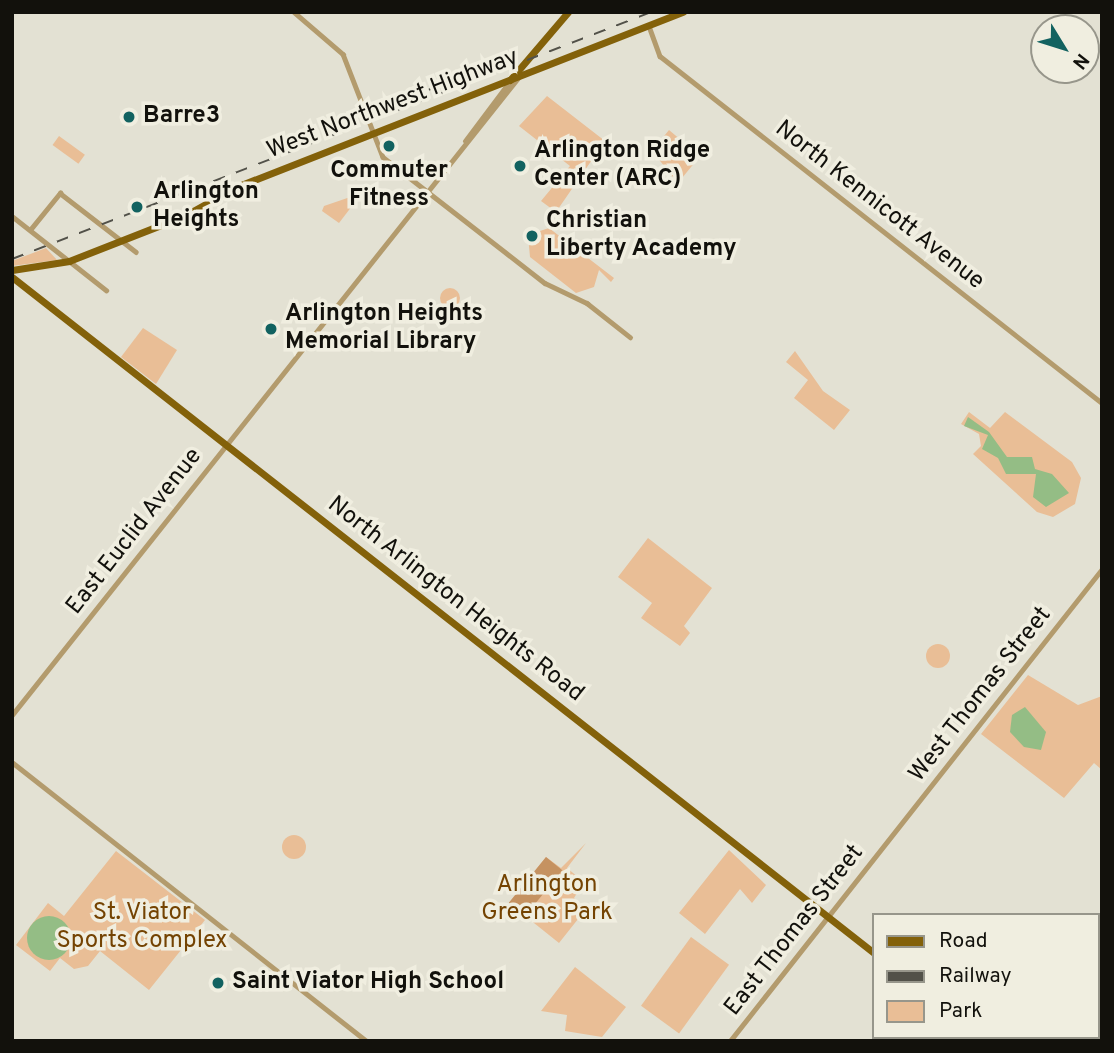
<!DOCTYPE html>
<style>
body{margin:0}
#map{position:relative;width:1114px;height:1053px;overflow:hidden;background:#e3e1d3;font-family:Overpass,sans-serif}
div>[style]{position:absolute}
.green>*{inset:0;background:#e9be96;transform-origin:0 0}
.round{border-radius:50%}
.forest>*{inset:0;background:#c59261;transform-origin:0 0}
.water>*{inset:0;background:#94bd85}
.minor>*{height:4.5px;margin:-2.25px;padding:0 2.25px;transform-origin:2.25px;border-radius:2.25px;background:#b39b6d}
.major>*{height:7px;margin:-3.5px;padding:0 3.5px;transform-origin:3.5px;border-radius:3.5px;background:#83610a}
.rail>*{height:2px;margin-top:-1px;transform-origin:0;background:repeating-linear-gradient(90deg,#525149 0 12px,transparent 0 24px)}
.dots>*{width:19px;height:19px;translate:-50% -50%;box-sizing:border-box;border:4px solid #f0eee0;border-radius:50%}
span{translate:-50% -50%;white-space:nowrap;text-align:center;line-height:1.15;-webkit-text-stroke:7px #f0eee0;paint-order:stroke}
.street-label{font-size:24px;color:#12110c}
.poi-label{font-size:24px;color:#12110c;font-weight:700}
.left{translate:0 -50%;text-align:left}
.park-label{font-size:24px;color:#744302}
.frame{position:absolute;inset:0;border:14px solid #12110c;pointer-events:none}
.legend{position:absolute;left:872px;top:913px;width:228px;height:126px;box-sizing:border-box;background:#f0eee0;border:2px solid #97968b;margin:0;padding:9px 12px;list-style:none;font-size:21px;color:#12110c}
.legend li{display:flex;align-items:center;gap:14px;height:35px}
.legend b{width:35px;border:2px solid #97968b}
.north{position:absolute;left:1030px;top:14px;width:70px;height:70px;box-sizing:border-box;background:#f0eee0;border:2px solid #97968b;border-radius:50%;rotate:128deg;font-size:19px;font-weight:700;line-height:28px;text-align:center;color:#12110c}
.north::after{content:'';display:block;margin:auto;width:24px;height:32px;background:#126260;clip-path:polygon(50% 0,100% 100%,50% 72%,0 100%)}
</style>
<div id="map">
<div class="green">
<div style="clip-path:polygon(547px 96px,605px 141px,556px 212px,541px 201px,570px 166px,519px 126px)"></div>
<div style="clip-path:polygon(669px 130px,700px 156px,678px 183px,652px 151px)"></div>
<div style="left:59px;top:136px;width:32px;height:11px;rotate:36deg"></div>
<div style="clip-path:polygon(362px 193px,339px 223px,322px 211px,324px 206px)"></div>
<div style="clip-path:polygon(549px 228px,614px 278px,611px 282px,599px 270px,594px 287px,576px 293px,530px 257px,528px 235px)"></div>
<div style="clip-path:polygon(46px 248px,57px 260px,12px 266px,12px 261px)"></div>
<div class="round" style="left:440px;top:288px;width:20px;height:20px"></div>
<div style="clip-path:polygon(143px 328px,177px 350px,156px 384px,121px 357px)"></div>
<div style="clip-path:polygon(795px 351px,823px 391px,850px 410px,834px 430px,794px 398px,808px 380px,786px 362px)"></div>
<div style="clip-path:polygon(969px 412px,990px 428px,1005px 412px,1072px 462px,1081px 478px,1075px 504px,1053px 517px,1037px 512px,973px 454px,981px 446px,979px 434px,961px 424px)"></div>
<div style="clip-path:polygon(648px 538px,712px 588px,684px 626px,690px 633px,680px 646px,641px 618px,652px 603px,618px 577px)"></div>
<div class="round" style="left:926px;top:644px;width:24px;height:24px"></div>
<div style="clip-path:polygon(1028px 675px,1078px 705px,1102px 696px,1102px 770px,1094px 763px,1064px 798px,981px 734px)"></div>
<div class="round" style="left:282px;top:835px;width:24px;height:24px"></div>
<div style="clip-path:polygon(586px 843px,567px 868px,584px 882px,574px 898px,586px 909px,559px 943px,509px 903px,546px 857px,561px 868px)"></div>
<div style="clip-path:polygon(729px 850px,766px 885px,752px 903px,740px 889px,705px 934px,679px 913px)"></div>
<div style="clip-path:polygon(116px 851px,205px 920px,149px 990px,100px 951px,88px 966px,74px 969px,60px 958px,50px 971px,16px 945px,48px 903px,64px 916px)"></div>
<div style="left:691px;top:937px;width:47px;height:85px;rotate:36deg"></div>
<div style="clip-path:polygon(575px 967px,626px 1007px,602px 1037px,565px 1031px,567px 1015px,541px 1011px)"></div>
</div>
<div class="forest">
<div style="left:546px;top:857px;width:21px;height:59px;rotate:39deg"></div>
</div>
<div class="water">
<div style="clip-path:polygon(968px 417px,989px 432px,1007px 457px,1032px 457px,1035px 469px,1052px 474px,1069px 493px,1046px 507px,1033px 497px,1036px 474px,1006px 474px,998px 458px,982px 449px,988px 435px,964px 426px)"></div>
<div style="clip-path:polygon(1025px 707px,1046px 732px,1041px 750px,1024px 747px,1010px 732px,1012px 715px)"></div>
<div class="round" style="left:27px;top:916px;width:44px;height:44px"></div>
</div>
<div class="minor">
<div style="left:294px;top:12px;width:65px;rotate:40.6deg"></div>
<div style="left:343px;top:54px;width:110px;rotate:68.8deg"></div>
<div style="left:383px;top:157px;width:205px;rotate:37.9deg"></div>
<div style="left:545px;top:283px;width:47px;rotate:25.5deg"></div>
<div style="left:587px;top:303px;width:55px;rotate:38.3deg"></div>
<div style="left:649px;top:26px;width:32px;rotate:70deg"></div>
<div style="left:660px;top:56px;width:562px;rotate:38.13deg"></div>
<div style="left:465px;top:141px;width:75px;rotate:-53.1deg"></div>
<div style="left:12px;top:216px;width:120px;rotate:38.2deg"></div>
<div style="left:30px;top:230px;width:48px;rotate:-51deg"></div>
<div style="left:60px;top:193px;width:96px;rotate:37.8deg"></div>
<div style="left:12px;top:715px;width:814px;rotate:-51.54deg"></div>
<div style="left:12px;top:762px;width:452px;rotate:38.2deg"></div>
<div style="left:730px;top:1041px;width:601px;rotate:-51.76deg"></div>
</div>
<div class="major">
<div style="left:510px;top:80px;width:89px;rotate:-49.5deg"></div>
<div style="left:12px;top:270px;width:58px;rotate:-9deg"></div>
<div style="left:69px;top:261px;width:123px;rotate:-21.4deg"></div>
<div style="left:184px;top:216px;width:60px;rotate:-29.1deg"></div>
<div style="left:236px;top:187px;width:480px;rotate:-21.4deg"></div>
<div style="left:12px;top:277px;width:1095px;rotate:38.1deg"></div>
<div style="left:982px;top:1037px;width:6px;rotate:45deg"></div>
</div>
<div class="rail">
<div style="left:381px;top:104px;width:66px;rotate:-16.8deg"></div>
<div style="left:12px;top:259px;width:685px;rotate:-21.13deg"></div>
</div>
<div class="dots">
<div style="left:129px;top:117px;background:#126260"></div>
<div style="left:389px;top:146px;background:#126260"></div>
<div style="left:520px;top:166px;background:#126260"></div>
<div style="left:137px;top:207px;background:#126260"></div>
<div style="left:532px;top:236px;background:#126260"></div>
<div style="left:271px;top:329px;background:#126260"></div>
<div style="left:218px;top:983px;background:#126260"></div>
</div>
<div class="street-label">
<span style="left:393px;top:105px;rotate:-21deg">West Northwest Highway</span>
<span style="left:879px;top:206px;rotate:38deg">North Kennicott Avenue</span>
<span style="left:135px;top:532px;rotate:-52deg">East Euclid Avenue</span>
<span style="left:455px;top:600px;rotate:38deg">North Arlington Heights Road</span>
<span style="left:981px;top:695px;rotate:-52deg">West Thomas Street</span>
<span style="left:795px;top:931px;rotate:-52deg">East Thomas Street</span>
</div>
<div class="poi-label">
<span class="left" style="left:143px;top:117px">Barre3</span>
<span class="left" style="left:534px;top:166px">Arlington Ridge<br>Center (ARC)</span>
<span style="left:389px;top:186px">Commuter<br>Fitness</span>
<span class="left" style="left:153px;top:207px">Arlington<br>Heights</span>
<span class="left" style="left:546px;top:236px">Christian<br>Liberty Academy</span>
<span class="left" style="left:285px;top:329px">Arlington Heights<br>Memorial Library</span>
<span class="left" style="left:232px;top:983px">Saint Viator High School</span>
</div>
<div class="park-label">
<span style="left:547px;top:900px">Arlington<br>Greens Park</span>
<span style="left:142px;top:928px">St. Viator<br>Sports Complex</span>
</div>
<div class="frame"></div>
<ul class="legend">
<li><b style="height:9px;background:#83610a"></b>Road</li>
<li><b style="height:9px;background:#525149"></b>Railway</li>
<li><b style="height:19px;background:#e9be96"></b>Park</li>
</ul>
<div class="north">N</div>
</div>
